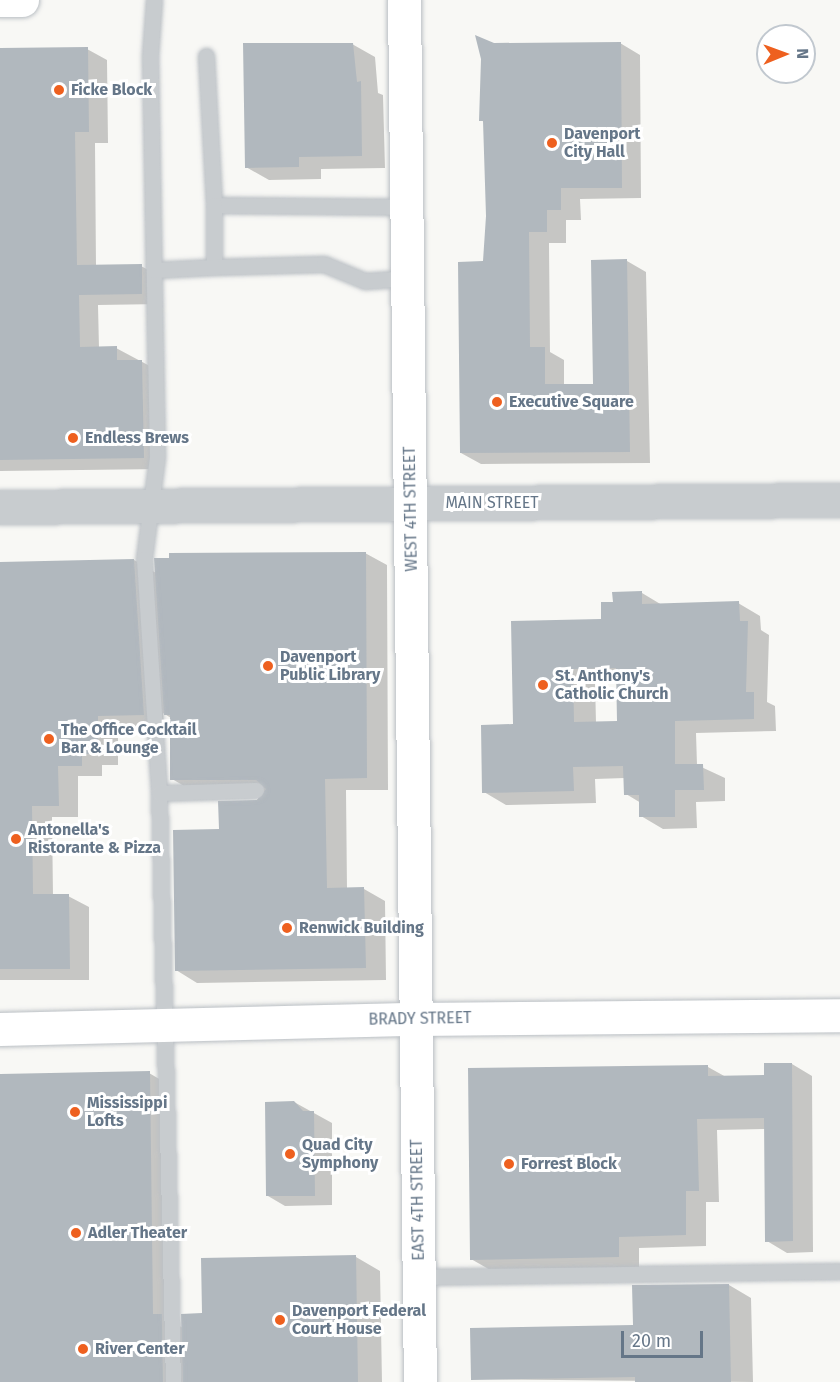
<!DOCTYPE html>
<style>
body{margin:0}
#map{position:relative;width:840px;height:1382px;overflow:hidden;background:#f8f8f5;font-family:"Fira Sans",sans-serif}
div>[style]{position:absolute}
.shadow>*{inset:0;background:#0003}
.building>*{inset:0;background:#b1b8be}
.roads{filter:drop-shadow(0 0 2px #babfc4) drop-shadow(0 0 2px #babfc4)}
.service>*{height:15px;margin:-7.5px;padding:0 7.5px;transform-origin:7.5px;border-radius:7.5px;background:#c8cccf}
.tertiary>*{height:33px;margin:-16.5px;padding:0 16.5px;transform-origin:16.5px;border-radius:16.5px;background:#c8cccf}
.secondary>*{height:33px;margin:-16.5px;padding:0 16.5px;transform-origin:16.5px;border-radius:16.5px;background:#fff}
.trunk>*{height:33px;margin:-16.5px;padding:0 16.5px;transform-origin:16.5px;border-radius:16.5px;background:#fff}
.dots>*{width:16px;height:16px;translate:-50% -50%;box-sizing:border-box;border:3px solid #fff;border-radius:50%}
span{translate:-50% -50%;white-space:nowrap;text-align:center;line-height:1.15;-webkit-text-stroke:6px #fff;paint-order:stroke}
.poi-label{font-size:16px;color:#657688;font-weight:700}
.left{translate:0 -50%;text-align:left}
.street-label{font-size:16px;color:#657688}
.north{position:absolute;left:756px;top:24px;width:60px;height:60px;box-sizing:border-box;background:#fff;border:2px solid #c1c8cf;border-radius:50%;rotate:89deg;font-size:16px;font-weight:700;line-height:24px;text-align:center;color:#657688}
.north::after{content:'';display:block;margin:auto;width:21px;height:27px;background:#ee601f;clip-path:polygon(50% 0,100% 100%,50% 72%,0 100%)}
.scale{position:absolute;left:621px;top:1331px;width:82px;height:27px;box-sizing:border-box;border:3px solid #657688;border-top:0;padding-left:8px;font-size:18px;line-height:21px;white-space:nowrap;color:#657688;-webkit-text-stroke:4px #fff;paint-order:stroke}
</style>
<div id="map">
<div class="shadow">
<div style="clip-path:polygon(620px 43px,640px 55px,641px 198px,580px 199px,581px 220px,566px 220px,566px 243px,549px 243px,550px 352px,564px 360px,564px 386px,595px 386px,627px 261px,646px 272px,650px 463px,481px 464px,461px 453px,485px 263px,488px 216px,484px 122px,481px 120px,494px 45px)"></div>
<div style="clip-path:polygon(352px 44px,375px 57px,378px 93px,383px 95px,385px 168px,321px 169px,321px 179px,269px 180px,246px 167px)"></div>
<div style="clip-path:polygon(87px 49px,107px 60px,108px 143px,95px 143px,96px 266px,141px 266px,161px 277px,161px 304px,98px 305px,99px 348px,116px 348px,161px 372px,163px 469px,0 471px,0 50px)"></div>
<div style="clip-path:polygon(365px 553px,387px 565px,388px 790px,346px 790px,347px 889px,364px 889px,385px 901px,386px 980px,197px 983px,176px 970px,220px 831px,266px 792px,193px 791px,172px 779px,171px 718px,163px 713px,164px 726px,118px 727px,118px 765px,102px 765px,102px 776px,78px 776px,78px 817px,52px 817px,53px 896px,68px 896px,89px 907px,89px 980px,0 980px,0 563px,134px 560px,156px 573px)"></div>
<div style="clip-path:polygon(evenodd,642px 593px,662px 605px,738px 603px,760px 616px,761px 630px,769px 635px,767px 702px,775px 706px,776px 731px,696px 733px,697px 765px,725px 778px,725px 801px,696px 802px,697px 828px,663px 829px,641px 816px,641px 803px,626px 794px,625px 778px,595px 779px,596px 803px,506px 805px,484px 792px,515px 726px,614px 603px,642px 593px,595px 680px,617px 680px,619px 722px,596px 723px,595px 680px)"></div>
<div style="clip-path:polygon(792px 1064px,812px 1076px,813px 1252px,787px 1253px,767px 1241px,766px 1129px,717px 1130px,719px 1202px,706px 1202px,706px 1246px,639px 1248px,639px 1268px,492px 1271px,471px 1259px,708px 1067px,726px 1077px,766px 1076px)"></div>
<div style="clip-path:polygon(149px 1073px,173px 1087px,176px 1324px,183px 1328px,203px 1315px,356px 1257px,380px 1271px,382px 1382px,0 1382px,0 1075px)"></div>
<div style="clip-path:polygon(294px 1102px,332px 1123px,332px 1205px,285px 1206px,268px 1196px)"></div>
<div style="clip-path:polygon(729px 1285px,751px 1298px,753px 1382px,473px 1379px,634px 1326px)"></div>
</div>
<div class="building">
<div style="clip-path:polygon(475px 35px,494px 43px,621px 42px,622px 188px,561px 188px,561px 210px,547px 210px,547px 232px,529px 232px,530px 347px,545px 347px,545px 384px,593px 384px,591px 260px,627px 259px,630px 452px,460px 453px,458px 262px,483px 261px,486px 216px,483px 121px,479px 121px,481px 59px)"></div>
<div style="clip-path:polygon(243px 43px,353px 43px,357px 82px,361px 81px,362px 156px,299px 157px,299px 167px,245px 168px)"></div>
<div style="clip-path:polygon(88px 47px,89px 132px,75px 132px,77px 265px,142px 264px,142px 294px,79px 295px,80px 347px,117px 346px,117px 360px,142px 360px,144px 458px,0 460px,0 48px)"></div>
<div style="clip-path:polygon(366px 552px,367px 778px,325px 779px,327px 888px,364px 887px,366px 968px,175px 971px,173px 830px,219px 829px,218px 801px,257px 800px,266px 789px,256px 780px,170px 780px,170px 715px,164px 715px,154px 558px,169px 558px,169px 553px)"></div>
<div style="clip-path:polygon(134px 559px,144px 715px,98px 716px,98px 754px,82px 754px,82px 766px,58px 766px,59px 806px,32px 806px,33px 894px,69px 894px,70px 969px,0 969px,0 562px)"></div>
<div style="clip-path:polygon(evenodd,642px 591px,642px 604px,739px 601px,740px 621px,748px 621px,746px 692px,754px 692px,754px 719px,675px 721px,675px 764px,703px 764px,704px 790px,675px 790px,675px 817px,639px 817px,639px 795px,624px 795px,623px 766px,573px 767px,574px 791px,482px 793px,481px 725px,513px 724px,511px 621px,601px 619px,601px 602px,613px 602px,612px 592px,642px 591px,616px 668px,617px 721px,574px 722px,573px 669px,616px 668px)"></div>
<div style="clip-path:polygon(764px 1063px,792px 1063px,793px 1241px,765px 1242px,764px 1118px,697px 1119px,699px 1191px,686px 1191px,686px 1235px,619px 1237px,619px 1257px,470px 1260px,468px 1068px,708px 1065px,708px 1076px,764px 1075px)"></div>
<div style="clip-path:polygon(150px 1071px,153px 1314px,162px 1314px,163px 1382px,0 1382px,0 1074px)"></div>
<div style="clip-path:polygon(294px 1101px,303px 1111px,314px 1111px,315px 1196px,266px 1196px,265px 1102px)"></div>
<div style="clip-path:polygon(356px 1255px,358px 1382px,183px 1382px,181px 1314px,202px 1313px,201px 1258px)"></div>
<div style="clip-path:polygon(729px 1284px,731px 1382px,635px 1382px,635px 1377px,471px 1380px,470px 1328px,633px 1325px,632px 1285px)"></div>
</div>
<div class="roads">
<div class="service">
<div style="left:154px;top:0;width:56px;rotate:94.1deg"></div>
<div style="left:150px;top:56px;width:401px;rotate:89deg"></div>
<div style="left:157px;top:457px;width:103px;rotate:97.3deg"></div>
<div style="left:144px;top:559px;width:234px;rotate:86.3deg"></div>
<div style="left:159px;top:793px;width:589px;rotate:88.64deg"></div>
<div style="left:206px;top:56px;width:149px;rotate:86.9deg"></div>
<div style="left:214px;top:205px;width:193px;rotate:0.6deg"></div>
<div style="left:214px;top:205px;width:62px;rotate:90deg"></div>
<div style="left:214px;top:267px;width:110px;rotate:-1.6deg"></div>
<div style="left:324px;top:264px;width:44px;rotate:22.5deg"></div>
<div style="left:365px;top:281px;width:44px;rotate:-3.9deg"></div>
<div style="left:154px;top:270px;width:60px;rotate:-2.9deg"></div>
<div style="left:159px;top:793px;width:97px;rotate:-1.8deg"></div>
<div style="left:419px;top:1277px;width:421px;rotate:-0.8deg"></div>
</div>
<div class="tertiary">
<div style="left:0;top:507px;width:840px;rotate:-0.48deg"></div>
</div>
<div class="secondary">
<div style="left:404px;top:0;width:1382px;rotate:89.34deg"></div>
</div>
<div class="trunk">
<div style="left:0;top:0;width:22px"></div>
<div style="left:0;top:1029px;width:416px;rotate:-1.4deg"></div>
<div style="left:416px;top:1019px;width:424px;rotate:-0.5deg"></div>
</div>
</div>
<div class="dots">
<div style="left:59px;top:90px;background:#ee601f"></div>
<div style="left:552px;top:143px;background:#ee601f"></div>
<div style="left:497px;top:402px;background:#ee601f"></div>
<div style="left:73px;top:438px;background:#ee601f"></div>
<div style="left:268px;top:666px;background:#ee601f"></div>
<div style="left:543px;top:685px;background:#ee601f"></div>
<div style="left:49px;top:739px;background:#ee601f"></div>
<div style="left:16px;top:839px;background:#ee601f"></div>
<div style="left:287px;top:928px;background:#ee601f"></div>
<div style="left:75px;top:1112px;background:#ee601f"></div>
<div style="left:290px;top:1154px;background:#ee601f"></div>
<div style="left:509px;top:1164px;background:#ee601f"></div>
<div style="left:76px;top:1233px;background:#ee601f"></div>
<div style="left:280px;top:1320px;background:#ee601f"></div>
<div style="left:83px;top:1349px;background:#ee601f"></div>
</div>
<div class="poi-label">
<span class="left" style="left:71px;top:90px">Ficke Block</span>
<span class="left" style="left:564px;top:143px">Davenport<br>City Hall</span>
<span class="left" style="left:509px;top:402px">Executive Square</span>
<span class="left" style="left:85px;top:438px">Endless Brews</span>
<span class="left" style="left:280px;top:666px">Davenport<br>Public Library</span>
<span class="left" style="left:555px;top:685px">St. Anthony's<br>Catholic Church</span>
<span class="left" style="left:61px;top:739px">The Office Cocktail<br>Bar &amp; Lounge</span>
<span class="left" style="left:28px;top:839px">Antonella's<br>Ristorante &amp; Pizza</span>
<span class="left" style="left:299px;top:928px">Renwick Building</span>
<span class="left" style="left:87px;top:1112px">Mississippi<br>Lofts</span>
<span class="left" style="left:302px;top:1154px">Quad City<br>Symphony</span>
<span class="left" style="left:521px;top:1164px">Forrest Block</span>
<span class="left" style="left:88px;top:1233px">Adler Theater</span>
<span class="left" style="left:292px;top:1320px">Davenport Federal<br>Court House</span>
<span class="left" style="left:95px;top:1349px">River Center</span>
</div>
<div class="street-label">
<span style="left:492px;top:503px">MAIN STREET</span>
<span style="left:411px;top:509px;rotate:-91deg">WEST 4TH STREET</span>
<span style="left:420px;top:1019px;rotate:-1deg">BRADY STREET</span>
<span style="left:418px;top:1200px;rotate:-91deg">EAST 4TH STREET</span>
</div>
<div class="north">N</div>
<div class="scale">20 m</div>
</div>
